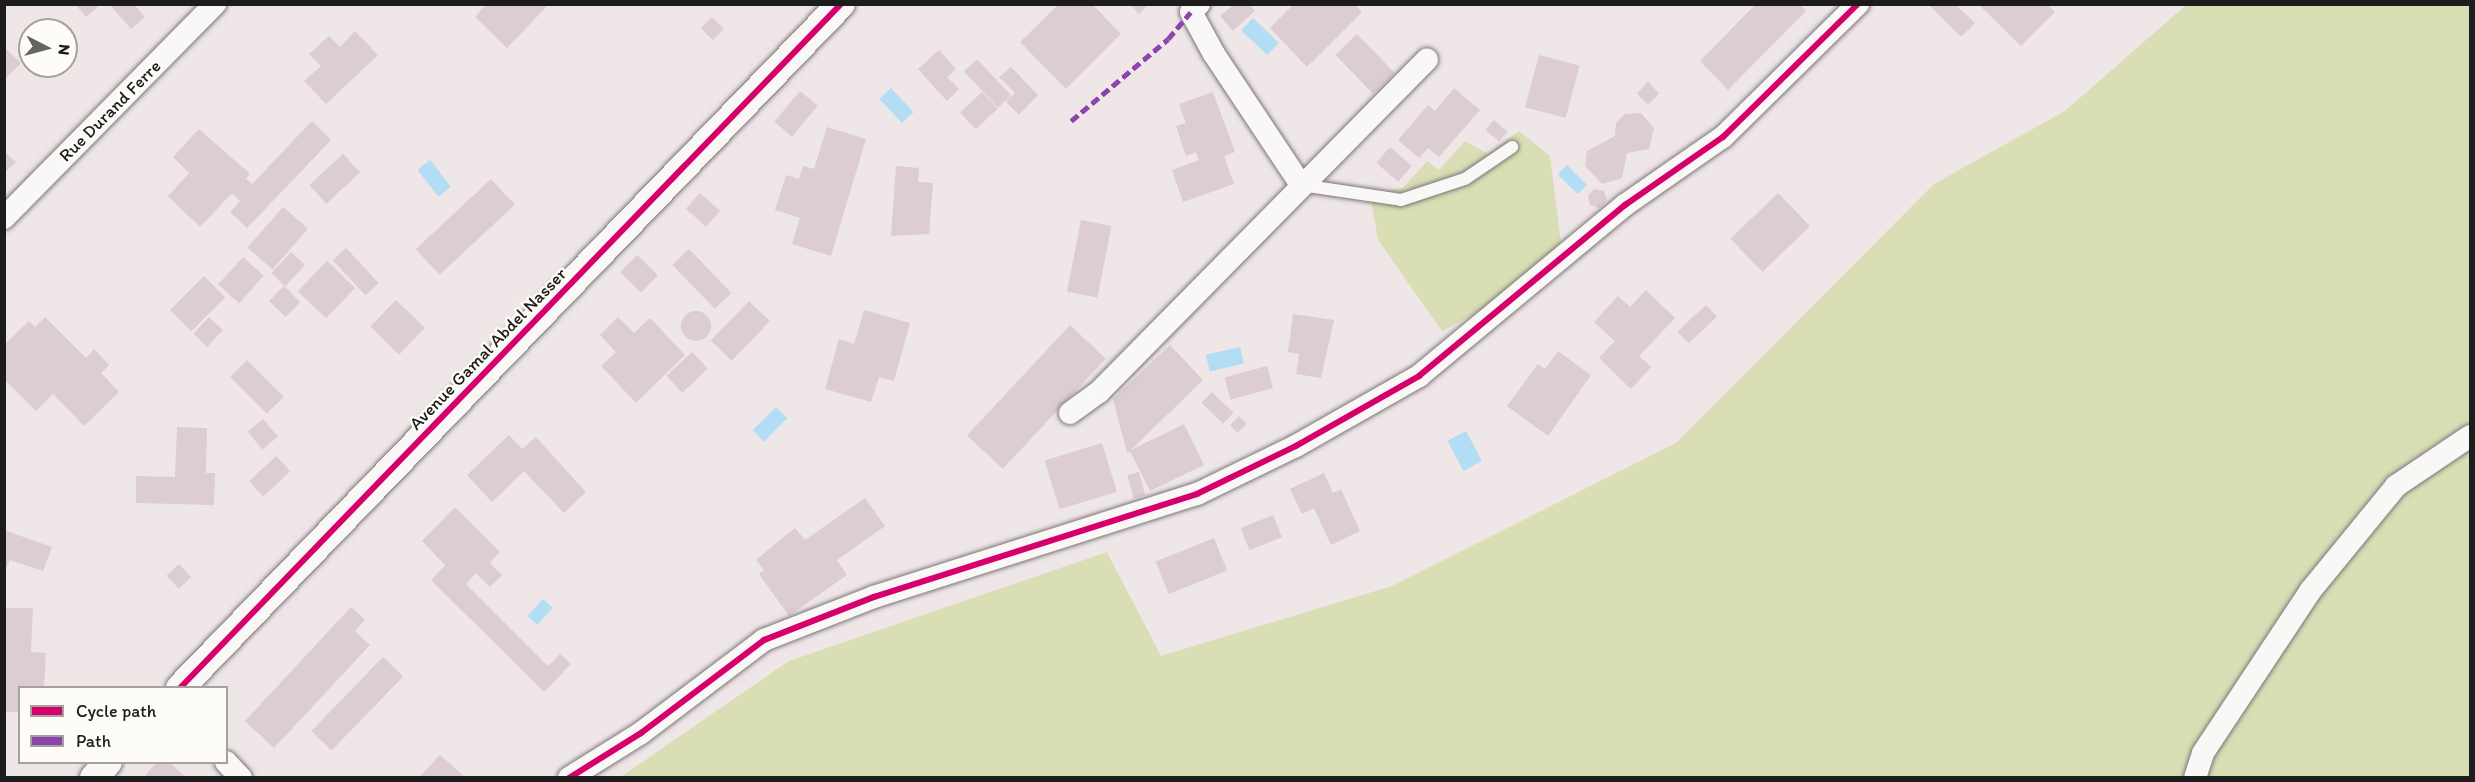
<!DOCTYPE html>
<style>
body{margin:0}
#map{position:relative;width:2475px;height:782px;overflow:hidden;background:#efe6e8;font-family:Itim,sans-serif}
div>[style]{position:absolute}
.green>*{inset:0;background:#d9deb5}
.water>*{inset:0;background:#b3dcf5;transform-origin:0 0}
.building>*{inset:0;background:#dbcdd2;transform-origin:0 0}
.round{border-radius:50%}
.roads{filter:drop-shadow(0 0 2px #7b7778) drop-shadow(0 0 2px #7b7778)}
.service>*{height:12px;margin:-6px;padding:0 6px;transform-origin:6px;border-radius:6px;background:#f9f8f6}
.minor>*{height:22px;margin:-11px;padding:0 11px;transform-origin:11px;border-radius:11px;background:#f9f8f6}
.tertiary>*{height:28px;margin:-14px;padding:0 14px;transform-origin:14px;border-radius:14px;background:#f9f8f6}
.quiet>*{height:4.5px;margin-top:-2.25px;transform-origin:0;background:repeating-linear-gradient(90deg,#8e44ad 0 9px,transparent 0 13.5px)}
.cycleway>*{height:6px;margin:-3px;padding:0 3px;transform-origin:3px;border-radius:3px;background:#d6006c}
span{translate:-50% -50%;white-space:nowrap;text-align:center;line-height:1.15;-webkit-text-stroke:5px #fdfcf7;paint-order:stroke}
.street-label{font-size:18px;color:#1c1c1c}
.frame{position:absolute;inset:0;border:6px solid #1c1c1c;pointer-events:none}
.legend{position:absolute;left:18px;top:686px;width:210px;height:78px;box-sizing:border-box;background:#fdfcf7;border:2px solid #a3a29f;margin:0;padding:8px 10px;list-style:none;font-size:18px;color:#1c1c1c}
.legend li{display:flex;align-items:center;gap:12px;height:30px}
.legend b{width:30px;border:2px solid #a3a29f}
.north{position:absolute;left:18px;top:18px;width:60px;height:60px;box-sizing:border-box;background:#fdfcf7;border:2px solid #a3a29f;border-radius:50%;rotate:96deg;font-size:16px;font-weight:700;line-height:24px;text-align:center;color:#1c1c1c}
.north::after{content:'';display:block;margin:auto;width:21px;height:27px;background:#666363;clip-path:polygon(50% 0,100% 100%,50% 72%,0 100%)}
</style>
<div id="map">
<div class="green">
<div style="clip-path:polygon(2186px 5px,2470px 5px,2470px 777px,619px 778px,789px 661px,1107px 552px,1161px 656px,1392px 586px,1676px 443px,1934px 184px,2065px 111px)"></div>
<div style="clip-path:polygon(1519px 131px,1550px 156px,1561px 243px,1492px 305px,1442px 331px,1378px 240px,1370px 194px,1403px 188px,1427px 161px,1439px 170px,1465px 141px,1488px 154px)"></div>
</div>
<div class="water">
<div style="left:1253px;top:18px;width:36px;height:17px;rotate:44deg"></div>
<div style="left:891px;top:88px;width:33px;height:16px;rotate:47deg"></div>
<div style="left:430px;top:160px;width:34px;height:16px;rotate:52deg"></div>
<div style="left:1567px;top:165px;width:28px;height:13px;rotate:45deg"></div>
<div style="left:1240px;top:347px;width:17px;height:35px;rotate:77deg"></div>
<div style="left:776px;top:407px;width:16px;height:33px;rotate:45deg"></div>
<div style="left:1466px;top:431px;width:34px;height:21px;rotate:62deg"></div>
<div style="left:543px;top:599px;width:13px;height:23px;rotate:42deg"></div>
</div>
<div class="building">
<div style="clip-path:polygon(75px 4px,101px 4px,86px 17px)"></div>
<div style="clip-path:polygon(109px 4px,134px 4px,145px 17px,131px 29px)"></div>
<div style="clip-path:polygon(486px 4px,549px 4px,507px 48px,475px 17px)"></div>
<div style="clip-path:polygon(1059px 4px,1092px 4px,1121px 34px,1066px 89px,1020px 42px)"></div>
<div style="clip-path:polygon(1130px 4px,1149px 4px,1139px 14px)"></div>
<div style="clip-path:polygon(1234px 4px,1249px 4px,1255px 11px,1233px 31px,1220px 16px)"></div>
<div style="clip-path:polygon(1294px 4px,1354px 4px,1362px 12px,1307px 67px,1270px 28px)"></div>
<div style="clip-path:polygon(1756px 4px,1800px 4px,1806px 11px,1728px 90px,1700px 61px)"></div>
<div style="clip-path:polygon(1928px 4px,1955px 4px,1975px 23px,1961px 37px)"></div>
<div style="clip-path:polygon(1978px 4px,2047px 4px,2055px 12px,2021px 46px)"></div>
<div style="left:712px;top:17px;width:17px;height:16px;rotate:45deg"></div>
<div style="clip-path:polygon(355px 31px,378px 55px,326px 104px,304px 81px,321px 66px,309px 54px,329px 36px,340px 47px)"></div>
<div style="left:1357px;top:34px;width:54px;height:30px;rotate:46deg"></div>
<div style="clip-path:polygon(4px 47px,21px 63px,4px 80px)"></div>
<div style="clip-path:polygon(939px 50px,956px 69px,947px 77px,959px 89px,947px 101px,918px 69px)"></div>
<div style="left:1539px;top:55px;width:42px;height:54px;rotate:15deg"></div>
<div style="left:977px;top:59px;width:50px;height:18px;rotate:47deg"></div>
<div style="clip-path:polygon(1011px 67px,1038px 95px,1019px 115px,1006px 102px,1015px 93px,999px 77px)"></div>
<div style="left:1648px;top:82px;width:16px;height:16px;rotate:45deg"></div>
<div style="clip-path:polygon(1454px 88px,1480px 110px,1439px 157px,1428px 148px,1419px 158px,1398px 140px,1428px 105px,1435px 111px)"></div>
<div style="left:800px;top:91px;width:23px;height:40px;rotate:40deg"></div>
<div style="left:982px;top:92px;width:23px;height:30px;rotate:47deg"></div>
<div style="clip-path:polygon(1213px 92px,1235px 152px,1224px 156px,1234px 184px,1183px 202px,1172px 170px,1199px 160px,1196px 152px,1186px 156px,1176px 126px,1186px 123px,1179px 104px)"></div>
<div style="clip-path:polygon(1641px 113px,1654px 128px,1649px 149px,1627px 153px,1622px 178px,1602px 184px,1585px 166px,1587px 151px,1615px 136px,1616px 123px,1625px 114px)"></div>
<div style="left:1494px;top:120px;width:18px;height:13px;rotate:41deg"></div>
<div style="clip-path:polygon(312px 121px,331px 140px,247px 228px,230px 212px,240px 201px,232px 193px,200px 227px,168px 196px,189px 173px,173px 157px,199px 129px,250px 174px,246px 179px,252px 184px)"></div>
<div style="clip-path:polygon(827px 127px,866px 139px,831px 256px,792px 244px,800px 218px,775px 210px,786px 175px,799px 179px,803px 166px,814px 169px)"></div>
<div style="left:1390px;top:147px;width:29px;height:21px;rotate:41deg"></div>
<div style="clip-path:polygon(4px 151px,16px 162px,4px 173px)"></div>
<div style="left:343px;top:154px;width:25px;height:46px;rotate:47deg"></div>
<div style="clip-path:polygon(896px 166px,919px 168px,918px 182px,933px 183px,929px 234px,891px 236px)"></div>
<div style="left:491px;top:179px;width:35px;height:103px;rotate:47deg"></div>
<div style="clip-path:polygon(1594px 189px,1604px 191px,1607px 200px,1600px 208px,1590px 205px,1588px 196px)"></div>
<div style="left:700px;top:193px;width:27px;height:21px;rotate:42deg"></div>
<div style="left:1778px;top:193px;width:46px;height:66px;rotate:46deg"></div>
<div style="left:283px;top:207px;width:33px;height:54px;rotate:41deg"></div>
<div style="left:1081px;top:220px;width:31px;height:73px;rotate:11deg"></div>
<div style="left:346px;top:248px;width:48px;height:18px;rotate:47deg"></div>
<div style="left:689px;top:249px;width:61px;height:23px;rotate:46deg"></div>
<div style="left:291px;top:252px;width:19px;height:29px;rotate:43deg"></div>
<div style="left:637px;top:255px;width:29px;height:24px;rotate:44deg"></div>
<div style="left:243px;top:257px;width:28px;height:37px;rotate:42deg"></div>
<div style="left:327px;top:261px;width:39px;height:42px;rotate:44deg"></div>
<div style="left:204px;top:276px;width:30px;height:48px;rotate:45deg"></div>
<div style="left:284px;top:286px;width:23px;height:21px;rotate:45deg"></div>
<div style="clip-path:polygon(1646px 290px,1675px 318px,1639px 356px,1651px 367px,1631px 389px,1599px 358px,1615px 341px,1594px 322px,1618px 296px,1630px 307px)"></div>
<div style="left:396px;top:300px;width:40px;height:37px;rotate:44deg"></div>
<div style="left:749px;top:301px;width:29px;height:55px;rotate:44deg"></div>
<div style="left:1706px;top:305px;width:16px;height:39px;rotate:47deg"></div>
<div style="clip-path:polygon(864px 310px,910px 323px,894px 381px,879px 377px,871px 402px,825px 389px,839px 339px,854px 344px)"></div>
<div class="round" style="left:681px;top:311px;width:30px;height:30px"></div>
<div style="clip-path:polygon(1293px 314px,1334px 320px,1321px 378px,1296px 374px,1299px 354px,1288px 352px)"></div>
<div style="clip-path:polygon(45px 317px,86px 358px,94px 349px,109px 365px,101px 373px,119px 392px,84px 426px,53px 394px,36px 411px,4px 379px,4px 345px,29px 321px,35px 327px)"></div>
<div style="left:209px;top:317px;width:19px;height:23px;rotate:43deg"></div>
<div style="clip-path:polygon(618px 317px,634px 333px,650px 318px,685px 355px,636px 403px,601px 366px,616px 352px,600px 335px)"></div>
<div style="left:1070px;top:325px;width:49px;height:151px;rotate:43deg"></div>
<div style="clip-path:polygon(1170px 345px,1203px 380px,1131px 450px,1184px 424px,1204px 465px,1150px 491px,1130px 451px,1127px 453px,1113px 399px)"></div>
<div style="clip-path:polygon(1558px 351px,1591px 375px,1548px 436px,1507px 406px,1538px 364px,1545px 369px)"></div>
<div style="left:692px;top:352px;width:23px;height:35px;rotate:47deg"></div>
<div style="left:247px;top:360px;width:52px;height:24px;rotate:45deg"></div>
<div style="left:1267px;top:366px;width:23px;height:44px;rotate:75deg"></div>
<div style="left:1212px;top:392px;width:30px;height:15px;rotate:44deg"></div>
<div style="left:1239px;top:416px;width:11px;height:13px;rotate:45deg"></div>
<div style="left:263px;top:419px;width:23px;height:20px;rotate:50deg"></div>
<div style="clip-path:polygon(177px 427px,207px 428px,206px 473px,215px 473px,214px 505px,136px 503px,136px 476px,175px 477px)"></div>
<div style="clip-path:polygon(509px 435px,522px 449px,536px 437px,586px 492px,564px 513px,524px 471px,492px 502px,467px 475px)"></div>
<div style="left:1102px;top:443px;width:51px;height:60px;rotate:73deg"></div>
<div style="left:276px;top:456px;width:21px;height:37px;rotate:47deg"></div>
<div style="left:1139px;top:472px;width:24px;height:12px;rotate:75deg"></div>
<div style="clip-path:polygon(1324px 473px,1333px 493px,1341px 489px,1360px 531px,1331px 545px,1314px 508px,1302px 514px,1290px 489px)"></div>
<div style="clip-path:polygon(865px 498px,885px 526px,837px 560px,847px 575px,789px 616px,759px 574px,764px 570px,756px 560px,795px 528px,805px 540px)"></div>
<div style="clip-path:polygon(455px 507px,500px 552px,490px 563px,502px 575px,490px 587px,476px 573px,466px 584px,548px 666px,560px 654px,571px 664px,544px 692px,431px 580px,445px 565px,422px 541px)"></div>
<div style="left:1273px;top:515px;width:24px;height:35px;rotate:68deg"></div>
<div style="clip-path:polygon(4px 530px,52px 547px,43px 571px,10px 560px,4px 572px)"></div>
<div style="left:1214px;top:538px;width:35px;height:63px;rotate:68deg"></div>
<div style="left:179px;top:564px;width:18px;height:17px;rotate:47deg"></div>
<div style="clip-path:polygon(351px 607px,365px 620px,355px 631px,370px 645px,274px 748px,245px 721px)"></div>
<div style="clip-path:polygon(4px 608px,33px 608px,31px 652px,46px 653px,44px 687px,20px 687px,20px 712px,4px 712px)"></div>
<div style="left:383px;top:657px;width:28px;height:103px;rotate:44deg"></div>
<div style="clip-path:polygon(440px 755px,465px 777px,419px 777px)"></div>
<div style="clip-path:polygon(157px 762px,169px 762px,186px 777px,144px 777px)"></div>
</div>
<div class="roads">
<div class="service">
<div style="left:1301px;top:185px;width:101px;rotate:8.5deg"></div>
<div style="left:1401px;top:200px;width:67px;rotate:-18.2deg"></div>
<div style="left:1465px;top:179px;width:57px;rotate:-34.2deg"></div>
</div>
<div class="minor">
<div style="left:1199px;top:4px;width:11px;rotate:135deg"></div>
<div style="left:1191px;top:12px;width:48px;rotate:61.3deg"></div>
<div style="left:1214px;top:54px;width:157px;rotate:56.4deg"></div>
<div style="left:4px;top:218px;width:301px;rotate:-45.4deg"></div>
<div style="left:1070px;top:413px;width:36px;rotate:-36deg"></div>
<div style="left:1099px;top:392px;width:467px;rotate:-45.4deg"></div>
<div style="left:226px;top:762px;width:22px;rotate:47deg"></div>
<div style="left:569px;top:778px;width:85px;rotate:-32deg"></div>
<div style="left:641px;top:733px;width:154px;rotate:-37.1deg"></div>
<div style="left:764px;top:640px;width:118px;rotate:-21.4deg"></div>
<div style="left:874px;top:597px;width:339px;rotate:-17.7deg"></div>
<div style="left:1197px;top:494px;width:110px;rotate:-25.9deg"></div>
<div style="left:1296px;top:446px;width:142px;rotate:-29.6deg"></div>
<div style="left:1419px;top:376px;width:268px;rotate:-39.7deg"></div>
<div style="left:1625px;top:205px;width:119px;rotate:-34.8deg"></div>
<div style="left:1723px;top:137px;width:190px;rotate:-44.6deg"></div>
<div style="left:2195px;top:778px;width:26px;rotate:-72deg"></div>
<div style="left:2203px;top:753px;width:196px;rotate:-56.5deg"></div>
<div style="left:2311px;top:590px;width:134px;rotate:-50.7deg"></div>
<div style="left:2396px;top:486px;width:89px;rotate:-34deg"></div>
</div>
<div class="tertiary">
<div style="left:180px;top:688px;width:951px;rotate:-45.98deg"></div>
<div style="left:94px;top:778px;width:21px;rotate:-49deg"></div>
</div>
</div>
<div class="quiet">
<div style="left:1071px;top:121px;width:127px;rotate:-40.2deg"></div>
<div style="left:1168px;top:39px;width:35px;rotate:-50deg"></div>
</div>
<div class="cycleway">
<div style="left:180px;top:688px;width:951px;rotate:-45.98deg"></div>
<div style="left:569px;top:778px;width:85px;rotate:-32deg"></div>
<div style="left:641px;top:733px;width:154px;rotate:-37.1deg"></div>
<div style="left:764px;top:640px;width:118px;rotate:-21.4deg"></div>
<div style="left:874px;top:597px;width:339px;rotate:-17.7deg"></div>
<div style="left:1197px;top:494px;width:110px;rotate:-25.9deg"></div>
<div style="left:1296px;top:446px;width:142px;rotate:-29.6deg"></div>
<div style="left:1419px;top:376px;width:268px;rotate:-39.7deg"></div>
<div style="left:1625px;top:205px;width:119px;rotate:-34.8deg"></div>
<div style="left:1723px;top:137px;width:190px;rotate:-44.6deg"></div>
</div>
<div class="street-label">
<span style="left:110px;top:111px;rotate:-45deg">Rue Durand Ferre</span>
<span style="left:488px;top:349px;rotate:-46deg">Avenue Gamal Abdel Nasser</span>
</div>
<div class="frame"></div>
<ul class="legend">
<li><b style="height:8px;background:#d6006c"></b>Cycle path</li>
<li><b style="height:8px;background:#8e44ad"></b>Path</li>
</ul>
<div class="north">N</div>
</div>
